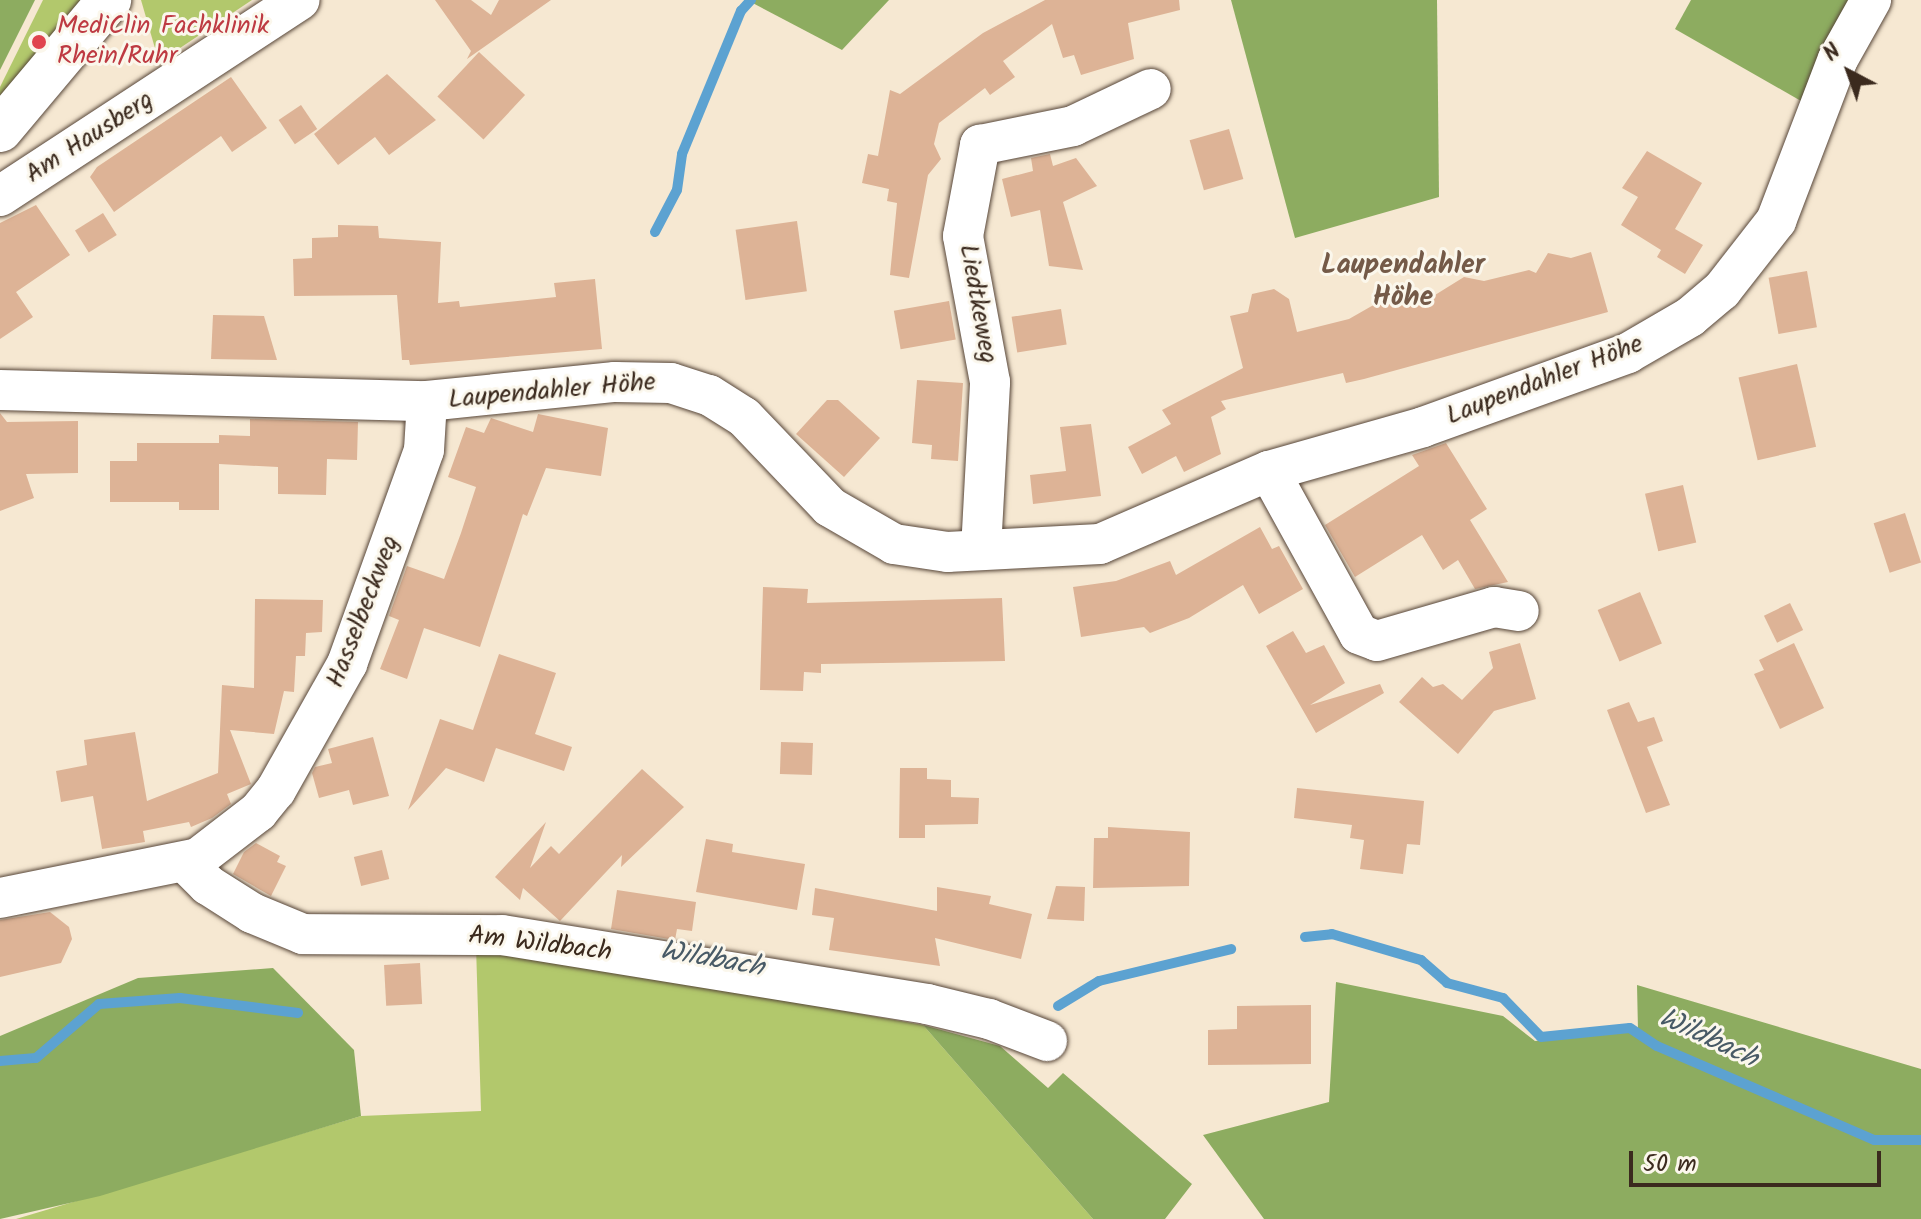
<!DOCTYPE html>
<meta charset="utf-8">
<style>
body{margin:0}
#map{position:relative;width:1921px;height:1219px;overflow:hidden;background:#f6e8d2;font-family:Kalam,sans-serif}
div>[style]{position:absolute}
.green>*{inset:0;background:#b2c86c}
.forest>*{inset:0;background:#8dac60}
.stream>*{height:10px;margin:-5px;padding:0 5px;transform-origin:5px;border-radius:5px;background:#5ca2d1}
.building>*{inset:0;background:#ddb396;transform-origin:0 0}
.roads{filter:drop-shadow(0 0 2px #574639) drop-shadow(0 0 2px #574639)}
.minor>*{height:40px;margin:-20px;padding:0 20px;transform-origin:20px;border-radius:20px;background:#fff}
.major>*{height:44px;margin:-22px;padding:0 22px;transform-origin:22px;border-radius:22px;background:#fff}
.dots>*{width:22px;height:22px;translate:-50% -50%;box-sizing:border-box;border:4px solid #fbf7ec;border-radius:50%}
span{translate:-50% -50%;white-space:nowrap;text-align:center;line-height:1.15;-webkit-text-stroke:6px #fbf7ec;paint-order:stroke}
.health-label{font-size:26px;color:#be3a42}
.left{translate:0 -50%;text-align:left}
.street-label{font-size:26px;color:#3b2a1e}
.neighbourhood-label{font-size:28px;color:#745a48;font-weight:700}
.water-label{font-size:28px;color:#485a66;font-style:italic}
.north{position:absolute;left:1809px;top:32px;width:80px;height:80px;-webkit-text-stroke:6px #fbf7ec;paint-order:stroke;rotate:319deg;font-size:22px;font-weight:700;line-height:32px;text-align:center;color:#3b2a1e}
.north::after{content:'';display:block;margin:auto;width:28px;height:36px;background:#3b2a1e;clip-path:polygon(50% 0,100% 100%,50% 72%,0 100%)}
.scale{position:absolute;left:1629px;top:1151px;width:252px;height:36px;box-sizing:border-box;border:4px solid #3b2a1e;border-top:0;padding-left:10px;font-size:24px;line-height:28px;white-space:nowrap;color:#3b2a1e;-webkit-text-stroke:6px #fbf7ec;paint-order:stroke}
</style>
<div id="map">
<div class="green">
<div style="clip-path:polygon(43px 0,85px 0,0 96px,0 87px)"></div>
<div style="clip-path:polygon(141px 0,252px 0,159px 62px)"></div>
<div style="clip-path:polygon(476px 946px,923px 1025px,1093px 1219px,16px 1219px,361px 1116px,481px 1111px)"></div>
</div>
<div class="forest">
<div style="clip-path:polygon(0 0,35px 0,0 70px)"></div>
<div style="clip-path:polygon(747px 0,889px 0,842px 50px)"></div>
<div style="clip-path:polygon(1231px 0,1437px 0,1439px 197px,1295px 238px)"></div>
<div style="clip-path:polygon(1691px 0,1850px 0,1801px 101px,1675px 29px)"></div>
<div style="clip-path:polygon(273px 968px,354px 1050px,361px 1116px,100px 1196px,0 1219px,0 1036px,138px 978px)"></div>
<div style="clip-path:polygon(1336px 982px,1503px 1016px,1535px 1041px,1638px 1030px,1637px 985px,1921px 1069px,1921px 1219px,1264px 1219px,1203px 1135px,1329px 1102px)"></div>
<div style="clip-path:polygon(923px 1025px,1000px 1046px,1048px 1088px,1063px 1073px,1192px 1184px,1165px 1219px,1093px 1219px)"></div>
</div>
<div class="stream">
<div style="left:655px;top:232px;width:47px;rotate:-62.4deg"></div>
<div style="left:677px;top:190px;width:36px;rotate:-82deg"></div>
<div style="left:682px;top:154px;width:155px;rotate:-67.6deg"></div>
<div style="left:741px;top:11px;width:15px;rotate:-48deg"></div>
<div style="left:1305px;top:937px;width:27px;rotate:-6deg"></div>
<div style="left:1332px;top:934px;width:93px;rotate:16.3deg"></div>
<div style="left:1421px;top:960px;width:35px;rotate:41deg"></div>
<div style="left:1447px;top:983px;width:58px;rotate:15deg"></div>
<div style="left:1503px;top:998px;width:54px;rotate:45.7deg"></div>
<div style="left:1541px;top:1037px;width:89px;rotate:-5.8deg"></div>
<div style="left:1630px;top:1028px;width:32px;rotate:34deg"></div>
<div style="left:1657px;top:1046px;width:236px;rotate:23.4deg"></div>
<div style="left:1874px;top:1140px;width:47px"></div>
<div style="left:1058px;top:1006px;width:48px;rotate:-31.4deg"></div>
<div style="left:1099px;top:981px;width:136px;rotate:-13.6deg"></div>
<div style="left:0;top:1061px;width:36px;rotate:-5deg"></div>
<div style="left:36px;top:1058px;width:83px;rotate:-40.6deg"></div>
<div style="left:99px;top:1004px;width:81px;rotate:-4.2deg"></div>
<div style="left:180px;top:998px;width:119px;rotate:7.2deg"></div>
</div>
<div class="building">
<div style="clip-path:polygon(435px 0,471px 0,491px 15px,499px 0,551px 0,467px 59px,471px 51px)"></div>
<div style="clip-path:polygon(1045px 0,1179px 0,1180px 10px,1128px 23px,1134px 59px,1081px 75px,1074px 55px,1063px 58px,1052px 24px,1003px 61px,1015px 77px,990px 95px,985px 88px,939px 123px,934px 144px,941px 159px,928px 175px,909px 278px,890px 275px,897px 203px,887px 201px,889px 189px,862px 183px,868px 154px,878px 156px,890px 90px,900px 94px,983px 33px)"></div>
<div style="left:479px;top:52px;width:63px;height:61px;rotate:43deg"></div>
<div style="clip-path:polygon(387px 74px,436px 120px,389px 155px,375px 137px,338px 165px,314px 134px)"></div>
<div style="clip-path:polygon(231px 77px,267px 128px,232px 152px,221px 136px,114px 212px,90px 177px,97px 167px)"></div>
<div style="left:301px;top:105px;width:29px;height:27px;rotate:56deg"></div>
<div style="left:1229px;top:129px;width:52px;height:41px;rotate:74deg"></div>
<div style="clip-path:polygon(1647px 151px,1702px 183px,1675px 229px,1703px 245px,1685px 274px,1657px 257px,1661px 250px,1621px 225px,1638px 197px,1622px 188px)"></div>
<div style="clip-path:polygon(1050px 154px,1053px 166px,1076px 158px,1097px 186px,1063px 202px,1083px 270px,1049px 266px,1040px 210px,1011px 217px,1002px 179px,1033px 171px,1031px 158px)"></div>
<div style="clip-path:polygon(36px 205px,70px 255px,16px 292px,33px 317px,0 339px,0 223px)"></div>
<div style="left:103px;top:213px;width:26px;height:33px;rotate:58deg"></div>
<div style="left:797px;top:221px;width:71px;height:62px;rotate:82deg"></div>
<div style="clip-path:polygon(338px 225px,378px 226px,379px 238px,441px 242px,438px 303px,459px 301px,460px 307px,556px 297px,554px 283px,595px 279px,602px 349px,410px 365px,409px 360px,402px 360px,397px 295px,294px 296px,293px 259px,312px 258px,312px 238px,338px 237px)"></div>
<div style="clip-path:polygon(1591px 252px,1608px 312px,1364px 379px,1346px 383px,1343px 373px,1221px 401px,1226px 409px,1211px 417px,1221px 454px,1184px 472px,1176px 456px,1142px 474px,1128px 447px,1171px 424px,1162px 410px,1243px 368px,1230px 316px,1248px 312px,1252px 294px,1274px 289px,1289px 299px,1297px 332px,1349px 319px,1377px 303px,1398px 305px,1435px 295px,1464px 277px,1484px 281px,1529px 270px,1536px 273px,1548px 253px,1571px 258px)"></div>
<div style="left:1807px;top:271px;width:57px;height:39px;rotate:80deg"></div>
<div style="left:949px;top:301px;width:39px;height:56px;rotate:80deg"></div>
<div style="left:1061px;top:309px;width:36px;height:50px;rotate:81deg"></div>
<div style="clip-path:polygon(213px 315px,264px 316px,277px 360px,211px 359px)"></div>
<div style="left:1797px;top:364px;width:85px;height:60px;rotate:77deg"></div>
<div style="clip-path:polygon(917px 380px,963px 383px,958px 461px,931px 459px,932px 445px,912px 443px)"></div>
<div style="clip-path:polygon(827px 400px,838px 400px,880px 438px,844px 477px,796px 434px)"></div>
<div style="clip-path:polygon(0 413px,7px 422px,78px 421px,78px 473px,26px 474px,34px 498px,0 511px)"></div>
<div style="clip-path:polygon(538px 414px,608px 428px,601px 476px,546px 468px,527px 516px,523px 514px,480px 647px,424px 628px,407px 679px,380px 669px,399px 620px,389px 616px,407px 566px,444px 579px,461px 533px,476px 487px,448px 477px,466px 427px,484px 433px,491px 418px,533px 432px)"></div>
<div style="clip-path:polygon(250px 419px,358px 422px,357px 460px,327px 459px,326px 495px,278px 494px,278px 467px,219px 464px,219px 510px,179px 510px,179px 502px,110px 502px,110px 461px,137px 461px,137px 443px,219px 443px,219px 435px,250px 436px)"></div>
<div style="clip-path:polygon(1091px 424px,1101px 496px,1033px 504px,1030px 475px,1066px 471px,1060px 427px)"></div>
<div style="clip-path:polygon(1446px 443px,1487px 509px,1470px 520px,1508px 582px,1475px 589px,1458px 560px,1443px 570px,1422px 535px,1355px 577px,1325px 525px,1419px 466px,1412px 455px)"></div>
<div style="left:1683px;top:485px;width:59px;height:39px;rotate:77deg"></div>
<div style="left:1905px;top:513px;width:52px;height:33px;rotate:72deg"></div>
<div style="clip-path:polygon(1260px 527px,1272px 549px,1279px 546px,1303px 589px,1259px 614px,1243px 585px,1189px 618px,1150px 633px,1144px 627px,1081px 637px,1073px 587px,1116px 581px,1170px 561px,1176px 575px)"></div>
<div style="clip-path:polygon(763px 587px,808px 589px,807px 603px,1002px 598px,1005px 661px,821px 664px,821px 673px,804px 672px,803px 691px,760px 690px)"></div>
<div style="left:1640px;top:592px;width:56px;height:46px;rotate:67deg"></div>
<div style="clip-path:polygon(255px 599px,323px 600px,322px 632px,306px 633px,305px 656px,296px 656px,294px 692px,284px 691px,274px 734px,230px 730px,251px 784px,227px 794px,231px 804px,212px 818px,191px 827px,189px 822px,143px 831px,145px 842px,102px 849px,93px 796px,61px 802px,56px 771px,87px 765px,84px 740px,135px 732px,147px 801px,218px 773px,222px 685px,254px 688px)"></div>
<div style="left:1790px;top:603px;width:30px;height:29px;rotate:64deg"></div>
<div style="clip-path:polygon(1293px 631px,1306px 653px,1324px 645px,1345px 683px,1310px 705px,1380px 684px,1384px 693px,1316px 733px,1266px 646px)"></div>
<div style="clip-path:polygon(1520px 643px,1536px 699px,1494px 711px,1458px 754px,1399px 702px,1422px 677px,1433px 687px,1443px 684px,1462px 700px,1493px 668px,1489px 652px)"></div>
<div style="clip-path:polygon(1794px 643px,1824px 708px,1780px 729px,1754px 674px,1764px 670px,1759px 660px)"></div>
<div style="clip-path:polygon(499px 654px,556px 673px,535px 734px,572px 747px,564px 771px,496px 748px,484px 782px,446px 768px,408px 810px,440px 719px,473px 730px)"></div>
<div style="clip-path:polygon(1629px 702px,1638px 722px,1654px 717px,1663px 741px,1647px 747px,1670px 805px,1646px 813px,1607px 710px)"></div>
<div style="clip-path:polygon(373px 737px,389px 796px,353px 805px,349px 790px,319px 798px,312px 773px,315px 767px,332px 763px,328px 749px)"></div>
<div style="left:781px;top:742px;width:32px;height:32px;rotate:2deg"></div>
<div style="clip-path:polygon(900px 768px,927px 768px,927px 779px,951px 780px,951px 797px,979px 798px,978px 824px,925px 825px,925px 838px,899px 838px)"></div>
<div style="clip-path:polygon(642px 769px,684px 807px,621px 867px,622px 855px,560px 921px,523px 888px,520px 900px,495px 877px,546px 822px,530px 868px,551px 846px,559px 854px)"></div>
<div style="clip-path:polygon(1297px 788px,1424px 801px,1420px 845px,1407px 844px,1403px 874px,1360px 869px,1364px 840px,1350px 838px,1352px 825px,1294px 818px)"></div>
<div style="clip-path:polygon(1108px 827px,1190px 832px,1189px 886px,1093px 888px,1094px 838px,1108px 838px)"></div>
<div style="clip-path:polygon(706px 839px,733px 844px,732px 852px,805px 864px,797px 910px,696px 892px)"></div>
<div style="clip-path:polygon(256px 843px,280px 856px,277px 862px,286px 866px,271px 896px,233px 874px,244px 852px)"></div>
<div style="left:382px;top:850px;width:30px;height:29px;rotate:76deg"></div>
<div style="clip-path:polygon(1056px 886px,1085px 887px,1084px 921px,1047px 919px)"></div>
<div style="clip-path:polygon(937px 887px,991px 896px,989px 904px,1032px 914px,1021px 959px,935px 938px,940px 966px,829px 950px,834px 918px,812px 915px,815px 888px,937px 911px)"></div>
<div style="clip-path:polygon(617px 890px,696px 902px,692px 931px,677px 929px,675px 940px,611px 929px)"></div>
<div style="clip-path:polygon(50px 912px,69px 927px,72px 939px,61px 963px,0 977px,0 920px)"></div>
<div style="left:420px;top:963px;width:41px;height:36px;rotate:87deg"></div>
<div style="clip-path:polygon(1311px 1005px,1311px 1064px,1208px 1065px,1208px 1030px,1237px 1029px,1237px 1006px)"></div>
</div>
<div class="roads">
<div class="minor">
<div style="left:0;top:196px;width:358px;rotate:-33.2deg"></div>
<div style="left:0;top:390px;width:427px;rotate:1.5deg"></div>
<div style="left:427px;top:401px;width:189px;rotate:-5.8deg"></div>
<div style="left:615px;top:382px;width:56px;rotate:1deg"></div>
<div style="left:671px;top:383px;width:40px;rotate:18deg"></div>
<div style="left:709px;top:395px;width:41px;rotate:32.2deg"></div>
<div style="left:744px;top:417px;width:124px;rotate:46.3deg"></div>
<div style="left:830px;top:507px;width:74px;rotate:30deg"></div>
<div style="left:894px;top:544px;width:54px;rotate:8.6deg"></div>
<div style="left:947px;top:552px;width:153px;rotate:-3deg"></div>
<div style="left:1100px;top:544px;width:184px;rotate:-23.4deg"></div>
<div style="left:1269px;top:471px;width:160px;rotate:-15.9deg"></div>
<div style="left:1423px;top:427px;width:218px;rotate:-19.8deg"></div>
<div style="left:1628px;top:353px;width:72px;rotate:-30.1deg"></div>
<div style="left:1690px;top:317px;width:42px;rotate:-40.2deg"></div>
<div style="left:1722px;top:290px;width:88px;rotate:-52deg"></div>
<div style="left:1776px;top:221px;width:173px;rotate:-69.1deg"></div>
<div style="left:1838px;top:59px;width:68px;rotate:-60.8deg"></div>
<div style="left:1269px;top:471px;width:186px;rotate:61.1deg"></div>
<div style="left:1359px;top:634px;width:19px;rotate:21deg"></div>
<div style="left:1377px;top:641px;width:122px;rotate:-16.2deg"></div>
<div style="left:1494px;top:607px;width:25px;rotate:9deg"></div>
<div style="left:981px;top:550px;width:168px;rotate:-86.9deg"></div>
<div style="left:990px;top:382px;width:148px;rotate:-100.5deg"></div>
<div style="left:963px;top:236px;width:93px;rotate:-79.4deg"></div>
<div style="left:980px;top:145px;width:95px;rotate:-11.5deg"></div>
<div style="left:1073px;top:126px;width:86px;rotate:-25.4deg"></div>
<div style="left:185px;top:862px;width:33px;rotate:45deg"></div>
<div style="left:208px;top:885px;width:52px;rotate:32.5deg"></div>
<div style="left:252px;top:913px;width:55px;rotate:22.4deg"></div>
<div style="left:303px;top:934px;width:199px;rotate:0.3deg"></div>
<div style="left:502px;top:935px;width:431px;rotate:9.2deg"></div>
<div style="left:927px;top:1004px;width:64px;rotate:13.6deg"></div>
<div style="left:989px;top:1019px;width:62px;rotate:20.8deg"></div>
<div style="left:0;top:898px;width:202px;rotate:-11.4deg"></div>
<div style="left:198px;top:858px;width:76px;rotate:-37.5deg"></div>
<div style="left:258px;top:812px;width:28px;rotate:-51deg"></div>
<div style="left:276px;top:790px;width:145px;rotate:-60.6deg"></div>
<div style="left:347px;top:664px;width:227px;rotate:-70.2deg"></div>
<div style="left:424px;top:450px;width:49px;rotate:-86.5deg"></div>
</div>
<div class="major">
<div style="left:0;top:130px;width:170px;rotate:-50deg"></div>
</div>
</div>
<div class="dots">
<div style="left:39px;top:42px;background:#e0444e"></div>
</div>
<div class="health-label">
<span class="left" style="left:57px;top:42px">MediClin Fachklinik<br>Rhein/Ruhr</span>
</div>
<div class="street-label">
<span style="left:90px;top:138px;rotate:-33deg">Am Hausberg</span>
<span style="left:977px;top:304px;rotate:80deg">Liedtkeweg</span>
<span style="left:1545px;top:381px;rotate:-21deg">Laupendahler Höhe</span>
<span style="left:552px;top:392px;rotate:-5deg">Laupendahler Höhe</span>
<span style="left:364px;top:612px;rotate:-69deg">Hasselbeckweg</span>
<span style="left:540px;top:945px;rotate:7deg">Am Wildbach</span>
</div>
<div class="neighbourhood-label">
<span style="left:1403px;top:282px">Laupendahler<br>Höhe</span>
</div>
<div class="water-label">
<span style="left:712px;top:960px;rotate:10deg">Wildbach</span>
<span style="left:1708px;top:1039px;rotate:25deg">Wildbach</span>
</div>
<div class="north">N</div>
<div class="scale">50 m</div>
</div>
